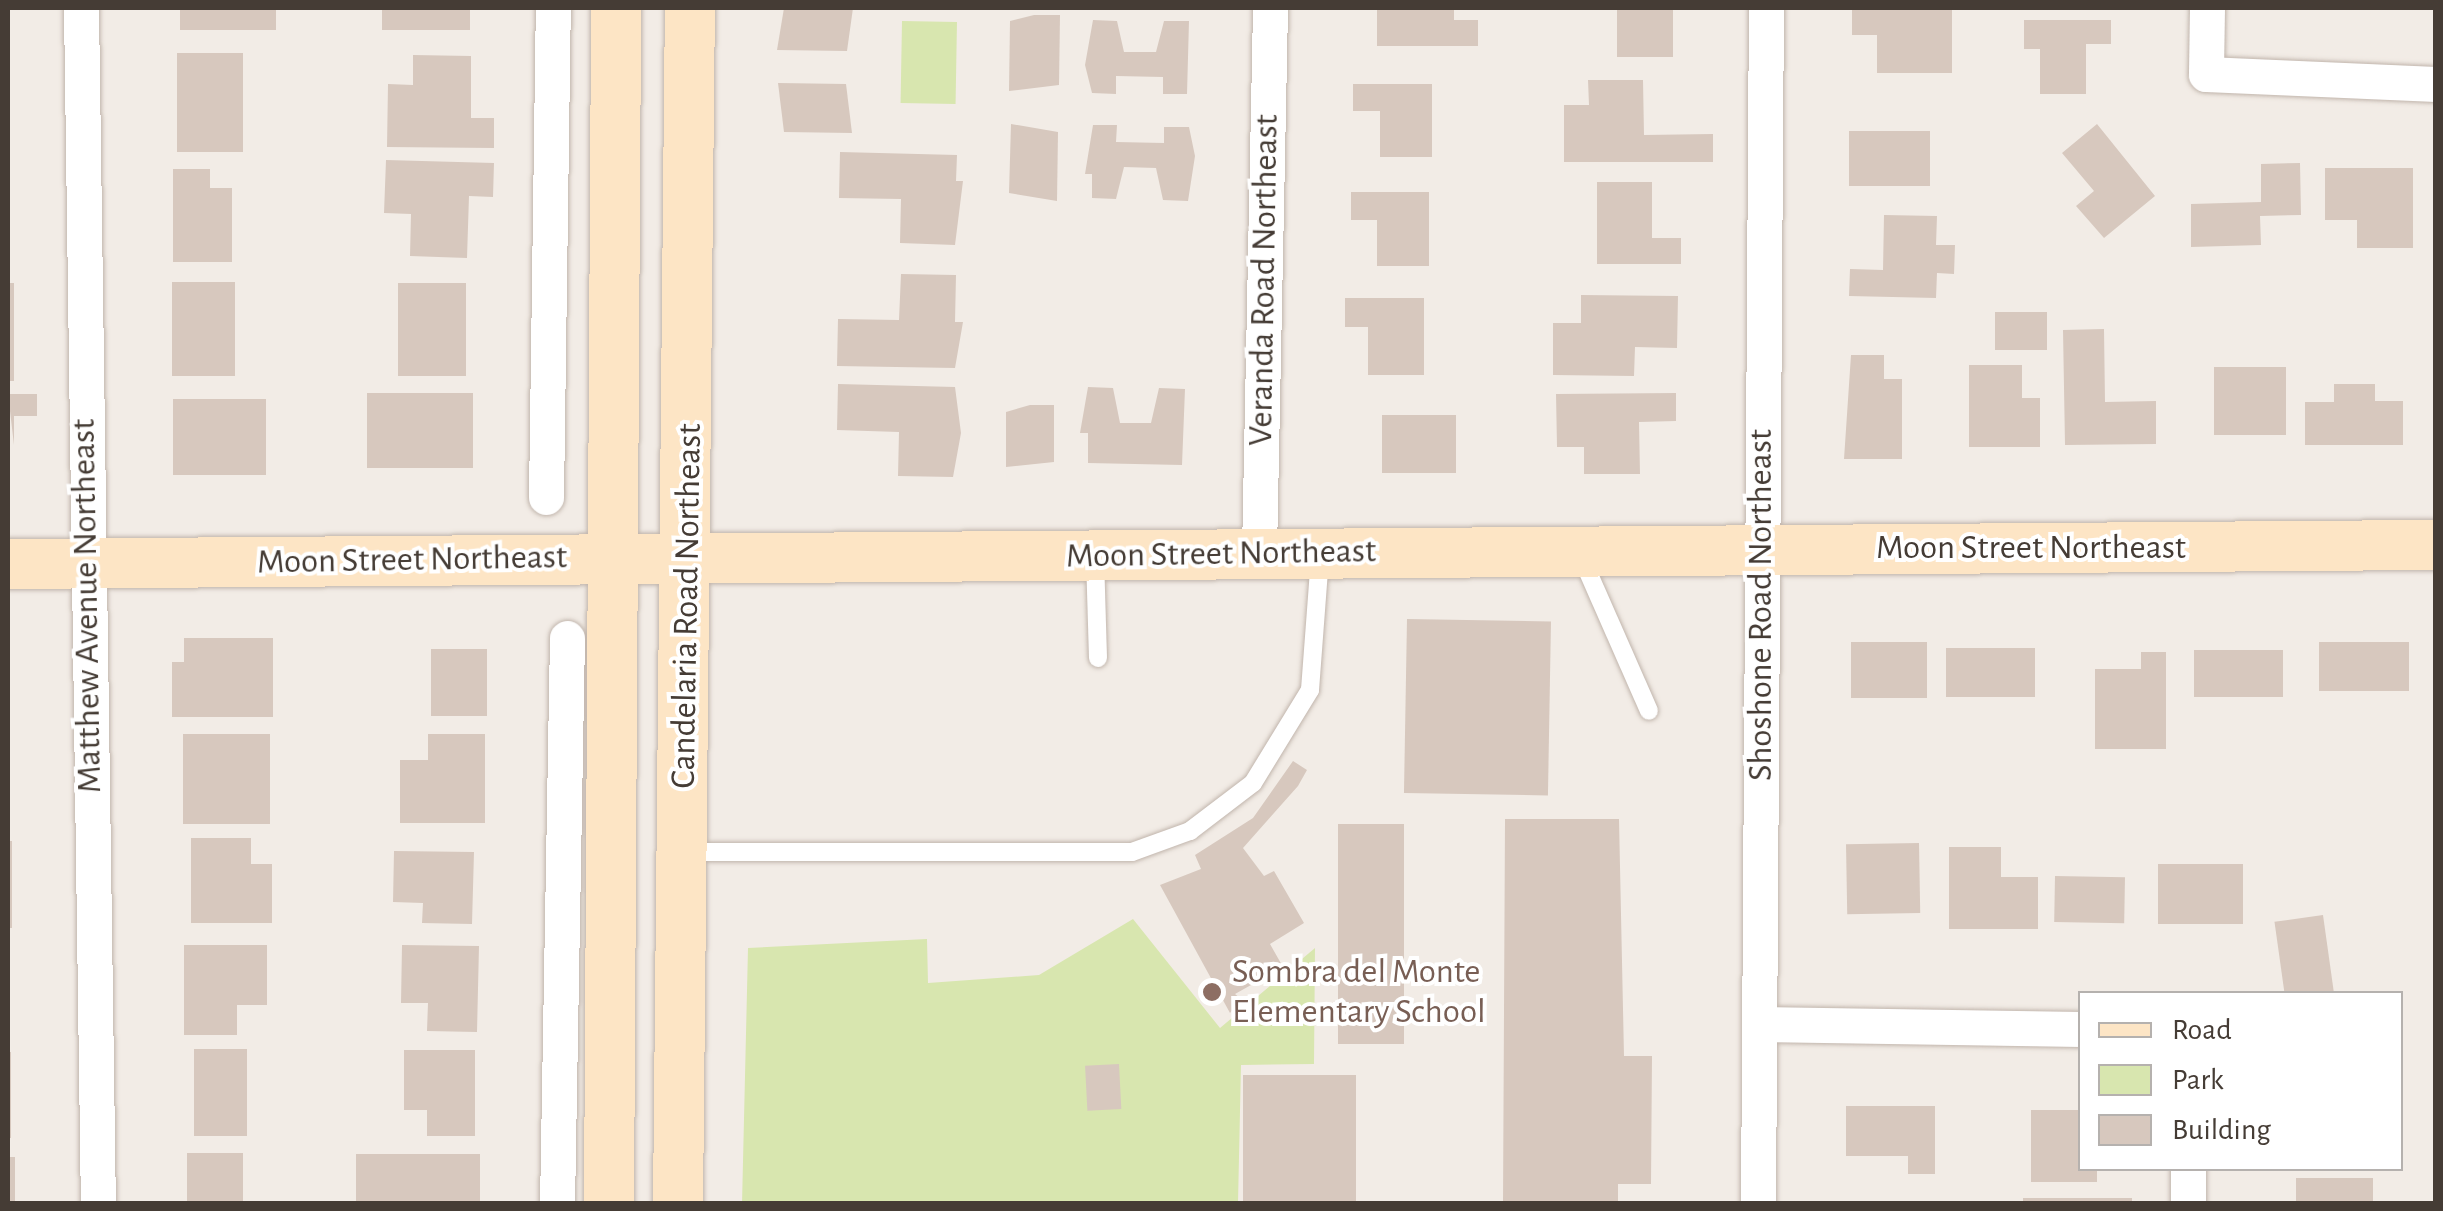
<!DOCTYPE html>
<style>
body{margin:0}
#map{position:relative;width:2443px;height:1211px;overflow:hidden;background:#f2ece6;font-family:"Alegreya Sans",sans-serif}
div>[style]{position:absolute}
.green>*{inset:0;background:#d8e6af;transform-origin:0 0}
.building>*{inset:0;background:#d7c8be;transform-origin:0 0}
.roads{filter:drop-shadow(0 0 2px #c1b5ac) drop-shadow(0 0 2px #c1b5ac)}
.lane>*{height:18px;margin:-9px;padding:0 9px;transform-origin:9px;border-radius:9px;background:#fff}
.street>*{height:35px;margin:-17.5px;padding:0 17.5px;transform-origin:17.5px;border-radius:17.5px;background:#fff}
.secondary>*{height:50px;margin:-25px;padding:0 25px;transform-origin:25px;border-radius:25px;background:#fde5c5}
.dots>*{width:28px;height:28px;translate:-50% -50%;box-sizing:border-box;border:5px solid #fff;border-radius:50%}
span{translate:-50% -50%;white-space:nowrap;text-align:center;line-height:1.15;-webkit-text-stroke:8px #fff;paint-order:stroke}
.street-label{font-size:35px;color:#453c35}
.education-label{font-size:35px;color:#785e54}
.left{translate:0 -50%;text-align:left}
.frame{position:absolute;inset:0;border:10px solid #453c35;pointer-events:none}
.legend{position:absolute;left:2078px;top:991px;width:325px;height:180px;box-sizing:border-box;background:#fff;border:2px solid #b5b1ae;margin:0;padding:12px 18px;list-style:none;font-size:30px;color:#453c35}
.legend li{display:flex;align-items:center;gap:20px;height:50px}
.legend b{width:50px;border:2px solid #b5b1ae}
</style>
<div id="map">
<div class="green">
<div style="left:902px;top:21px;width:55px;height:82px;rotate:1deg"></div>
<div style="clip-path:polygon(1133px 919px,1220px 1028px,1315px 948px,1314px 1064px,1241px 1065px,1238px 1203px,742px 1204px,748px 948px,927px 939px,928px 983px,1039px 975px)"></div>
</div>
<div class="building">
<div style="left:180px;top:8px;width:96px;height:22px"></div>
<div style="left:382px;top:8px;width:88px;height:22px"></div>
<div style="clip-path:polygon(784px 8px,853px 8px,847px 51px,777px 50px)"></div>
<div style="clip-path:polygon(1377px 8px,1454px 8px,1454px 20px,1478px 20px,1478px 46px,1377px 46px)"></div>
<div style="left:1617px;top:8px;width:56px;height:49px"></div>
<div style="clip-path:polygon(1852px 9px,1952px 9px,1952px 73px,1877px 73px,1877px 35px,1852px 35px)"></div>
<div style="clip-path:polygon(1034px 15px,1060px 15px,1059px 85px,1009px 91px,1010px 21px)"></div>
<div style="clip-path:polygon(1093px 20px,1117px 21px,1124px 52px,1156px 52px,1164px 21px,1189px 21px,1187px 94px,1163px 94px,1163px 77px,1116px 76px,1116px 94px,1092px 93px,1085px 65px)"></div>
<div style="clip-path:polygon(2024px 20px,2111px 20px,2111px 44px,2086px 44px,2086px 94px,2040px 94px,2040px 49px,2024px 49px)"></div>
<div style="left:177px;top:53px;width:66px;height:99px"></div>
<div style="clip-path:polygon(413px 55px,471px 56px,471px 118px,494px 118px,494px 148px,387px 147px,388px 84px,413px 85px)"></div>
<div style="clip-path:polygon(1588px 80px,1643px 80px,1644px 135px,1713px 134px,1713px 162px,1564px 162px,1564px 105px,1589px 105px)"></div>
<div style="clip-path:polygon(778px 83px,846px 84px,852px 133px,784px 132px)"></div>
<div style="clip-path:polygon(1353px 84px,1432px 84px,1432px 157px,1380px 157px,1380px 111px,1353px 111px)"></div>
<div style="clip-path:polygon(1011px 124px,1058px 132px,1057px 201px,1009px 193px)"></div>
<div style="clip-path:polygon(2097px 124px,2155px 196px,2104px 238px,2076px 206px,2094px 191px,2062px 153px)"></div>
<div style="clip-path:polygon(1093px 125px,1117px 125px,1116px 142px,1164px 143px,1164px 127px,1189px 127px,1195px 156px,1188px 201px,1163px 200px,1156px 168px,1124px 167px,1116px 199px,1092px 198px,1092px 174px,1085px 174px)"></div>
<div style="left:1849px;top:131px;width:81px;height:55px"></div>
<div style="clip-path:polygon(840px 152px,957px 155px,956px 181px,963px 181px,955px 245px,900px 243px,901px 199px,839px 198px)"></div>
<div style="clip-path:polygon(386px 160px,494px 163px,493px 197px,469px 196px,467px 258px,410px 256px,411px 214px,384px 213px)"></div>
<div style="clip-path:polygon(2300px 163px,2301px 215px,2260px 216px,2261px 245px,2191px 247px,2191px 204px,2261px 202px,2261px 164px)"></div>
<div style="clip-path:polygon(2325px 168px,2413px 168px,2413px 248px,2357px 248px,2357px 220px,2325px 220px)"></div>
<div style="clip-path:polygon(173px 169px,210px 169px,210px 188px,232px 188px,232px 262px,173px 262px)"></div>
<div style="clip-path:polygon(1597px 182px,1652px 182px,1652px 238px,1681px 238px,1681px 264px,1597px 264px)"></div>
<div style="clip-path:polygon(1351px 192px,1429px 192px,1429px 266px,1377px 266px,1377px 220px,1351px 220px)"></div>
<div style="clip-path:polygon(1884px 215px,1937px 216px,1936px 245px,1955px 245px,1954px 274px,1937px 273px,1936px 298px,1849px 296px,1850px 269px,1883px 270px)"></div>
<div style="clip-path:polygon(901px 274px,956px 275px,955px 322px,963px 322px,955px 368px,837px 366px,838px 319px,899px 320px)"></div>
<div style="left:172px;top:282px;width:63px;height:94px"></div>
<div style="left:8px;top:283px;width:6px;height:98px"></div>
<div style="left:398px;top:283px;width:68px;height:93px"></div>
<div style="clip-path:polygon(1581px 295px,1678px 296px,1677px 348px,1635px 347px,1634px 376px,1553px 375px,1553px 323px,1581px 323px)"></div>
<div style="clip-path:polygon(1345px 298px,1424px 298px,1424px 375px,1368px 375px,1368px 327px,1345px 327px)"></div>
<div style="left:1995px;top:312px;width:52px;height:38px"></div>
<div style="clip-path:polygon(2104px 329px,2105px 402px,2156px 401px,2156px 444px,2065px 445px,2063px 330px)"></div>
<div style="clip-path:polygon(1851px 355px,1884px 355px,1884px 379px,1902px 379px,1902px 459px,1844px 459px)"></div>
<div style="clip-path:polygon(1969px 365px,2022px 365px,2022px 398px,2040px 398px,2040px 447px,1969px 447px)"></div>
<div style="left:2214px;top:367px;width:72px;height:68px"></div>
<div style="clip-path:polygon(838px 384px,955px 387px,961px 433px,953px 477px,898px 476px,899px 432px,837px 430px)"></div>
<div style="clip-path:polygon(2334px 384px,2375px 384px,2375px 401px,2403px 401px,2403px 445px,2305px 445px,2305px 402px,2334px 402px)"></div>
<div style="clip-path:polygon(1088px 387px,1113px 388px,1120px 423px,1151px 423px,1159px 388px,1185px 389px,1182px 465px,1088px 463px,1088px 433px,1080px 433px)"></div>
<div style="left:367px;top:393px;width:106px;height:75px"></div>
<div style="clip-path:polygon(1676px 393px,1676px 421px,1639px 422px,1640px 474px,1584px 474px,1584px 447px,1557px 447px,1556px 394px)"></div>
<div style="clip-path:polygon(8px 394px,37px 394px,37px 416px,14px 416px,14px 445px)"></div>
<div style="left:173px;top:399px;width:93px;height:76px"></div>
<div style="clip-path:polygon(1030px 405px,1054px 405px,1054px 462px,1006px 467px,1006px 412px)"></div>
<div style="left:1382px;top:415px;width:74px;height:58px"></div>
<div style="left:1407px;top:619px;width:144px;height:174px;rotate:1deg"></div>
<div style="clip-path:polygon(184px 638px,273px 638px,273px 717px,172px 717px,172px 662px,184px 662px)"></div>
<div style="left:1851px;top:642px;width:76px;height:56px"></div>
<div style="left:2319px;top:642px;width:90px;height:49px"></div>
<div style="left:1946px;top:648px;width:89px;height:49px"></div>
<div style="left:431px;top:649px;width:56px;height:67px"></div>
<div style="left:2194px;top:650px;width:89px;height:47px"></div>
<div style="clip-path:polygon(2141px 652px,2166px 652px,2166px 749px,2095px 749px,2095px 669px,2141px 669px)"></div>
<div style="left:183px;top:734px;width:87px;height:90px"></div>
<div style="clip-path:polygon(428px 734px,485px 734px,485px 823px,400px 823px,400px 760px,428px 760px)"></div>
<div style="clip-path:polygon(1293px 761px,1307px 770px,1298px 786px,1243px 848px,1264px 876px,1274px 871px,1304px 923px,1270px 944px,1283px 967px,1235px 994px,1241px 999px,1230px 1013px,1160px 885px,1201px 869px,1195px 855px,1253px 818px)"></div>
<div style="clip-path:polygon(1505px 819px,1619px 819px,1624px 1056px,1652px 1056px,1651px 1184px,1618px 1184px,1618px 1204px,1503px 1204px)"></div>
<div style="left:1338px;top:824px;width:66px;height:220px"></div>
<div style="clip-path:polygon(191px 838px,251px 838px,251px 864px,272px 864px,272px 923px,191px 923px)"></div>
<div style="left:8px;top:841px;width:4px;height:87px"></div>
<div style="left:1919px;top:843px;width:70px;height:73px;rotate:89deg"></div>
<div style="clip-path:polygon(1949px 847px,2001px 847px,2001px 877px,2038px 877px,2038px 929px,1949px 929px)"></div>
<div style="clip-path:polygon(394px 851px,474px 852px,472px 924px,422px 923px,423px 903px,393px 902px)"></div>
<div style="left:2158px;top:864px;width:85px;height:60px"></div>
<div style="left:2055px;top:876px;width:70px;height:46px;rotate:1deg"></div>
<div style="left:2323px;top:915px;width:80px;height:49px;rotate:82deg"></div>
<div style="clip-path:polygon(184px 945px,267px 945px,267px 1005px,237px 1005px,237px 1035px,184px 1035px)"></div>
<div style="clip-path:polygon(402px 945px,479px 946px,477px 1032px,427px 1031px,428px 1003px,401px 1003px)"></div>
<div style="left:194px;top:1049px;width:53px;height:87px"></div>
<div style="clip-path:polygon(404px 1050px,475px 1050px,475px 1136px,427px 1136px,427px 1110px,404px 1110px)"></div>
<div style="left:8px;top:1052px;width:3px;height:86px"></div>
<div style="left:1119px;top:1064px;width:45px;height:34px;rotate:87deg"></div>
<div style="left:1243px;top:1075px;width:113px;height:129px"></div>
<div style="clip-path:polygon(1846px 1106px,1935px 1106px,1935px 1174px,1908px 1174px,1908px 1156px,1846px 1156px)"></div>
<div style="clip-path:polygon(2031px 1110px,2079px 1110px,2080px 1168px,2097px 1168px,2097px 1182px,2031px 1182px)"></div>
<div style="left:187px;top:1153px;width:56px;height:51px"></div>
<div style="left:356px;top:1154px;width:124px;height:50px"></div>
<div style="left:8px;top:1157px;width:7px;height:47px"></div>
<div style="left:2296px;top:1178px;width:77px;height:26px"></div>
<div style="left:2023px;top:1198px;width:109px;height:6px"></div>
</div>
<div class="roads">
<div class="lane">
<div style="left:1581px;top:556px;width:169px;rotate:66.3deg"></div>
<div style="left:1095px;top:557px;width:101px;rotate:88.3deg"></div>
<div style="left:686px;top:852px;width:446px"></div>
<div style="left:1132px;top:852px;width:62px;rotate:-19.9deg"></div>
<div style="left:1190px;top:831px;width:79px;rotate:-37.3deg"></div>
<div style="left:1253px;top:783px;width:109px;rotate:-58.5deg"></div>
<div style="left:1310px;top:690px;width:133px;rotate:-85.7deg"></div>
</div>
<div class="street">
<div style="left:81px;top:8px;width:1196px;rotate:89.19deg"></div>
<div style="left:2207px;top:8px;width:66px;rotate:90.9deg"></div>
<div style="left:2206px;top:74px;width:230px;rotate:2.5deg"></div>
<div style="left:546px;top:497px;width:489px;rotate:-89.2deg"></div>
<div style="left:1259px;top:552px;width:544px;rotate:-88.84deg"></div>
<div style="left:1760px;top:1024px;width:320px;rotate:0.9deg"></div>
<div style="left:2188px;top:1168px;width:36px;rotate:90deg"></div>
<div style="left:557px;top:1204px;width:566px;rotate:-88.99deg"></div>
<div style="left:1758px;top:1204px;width:1196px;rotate:-89.62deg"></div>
</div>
<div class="secondary">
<div style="left:8px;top:564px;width:2428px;rotate:-0.45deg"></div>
<div style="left:609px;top:1204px;width:1196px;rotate:-89.66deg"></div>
<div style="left:678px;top:1204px;width:1196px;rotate:-89.43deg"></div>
</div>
</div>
<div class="dots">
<div style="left:1212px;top:992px;background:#8d6e63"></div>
</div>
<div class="street-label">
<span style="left:1264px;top:280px;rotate:-89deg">Veranda Road Northeast</span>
<span style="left:2031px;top:548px">Moon Street Northeast</span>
<span style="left:1221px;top:554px;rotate:-1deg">Moon Street Northeast</span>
<span style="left:412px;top:560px;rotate:-1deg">Moon Street Northeast</span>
<span style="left:1761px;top:605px;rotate:-90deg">Shoshone Road Northeast</span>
<span style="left:87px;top:606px;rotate:-91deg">Matthew Avenue Northeast</span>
<span style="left:687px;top:606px;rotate:-89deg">Candelaria Road Northeast</span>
</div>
<div class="education-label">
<span class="left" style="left:1232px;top:992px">Sombra del Monte<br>Elementary School</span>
</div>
<div class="frame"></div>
<ul class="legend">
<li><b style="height:12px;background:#fde5c5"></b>Road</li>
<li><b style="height:28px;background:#d8e6af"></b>Park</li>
<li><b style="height:28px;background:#d7c8be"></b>Building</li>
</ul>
</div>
